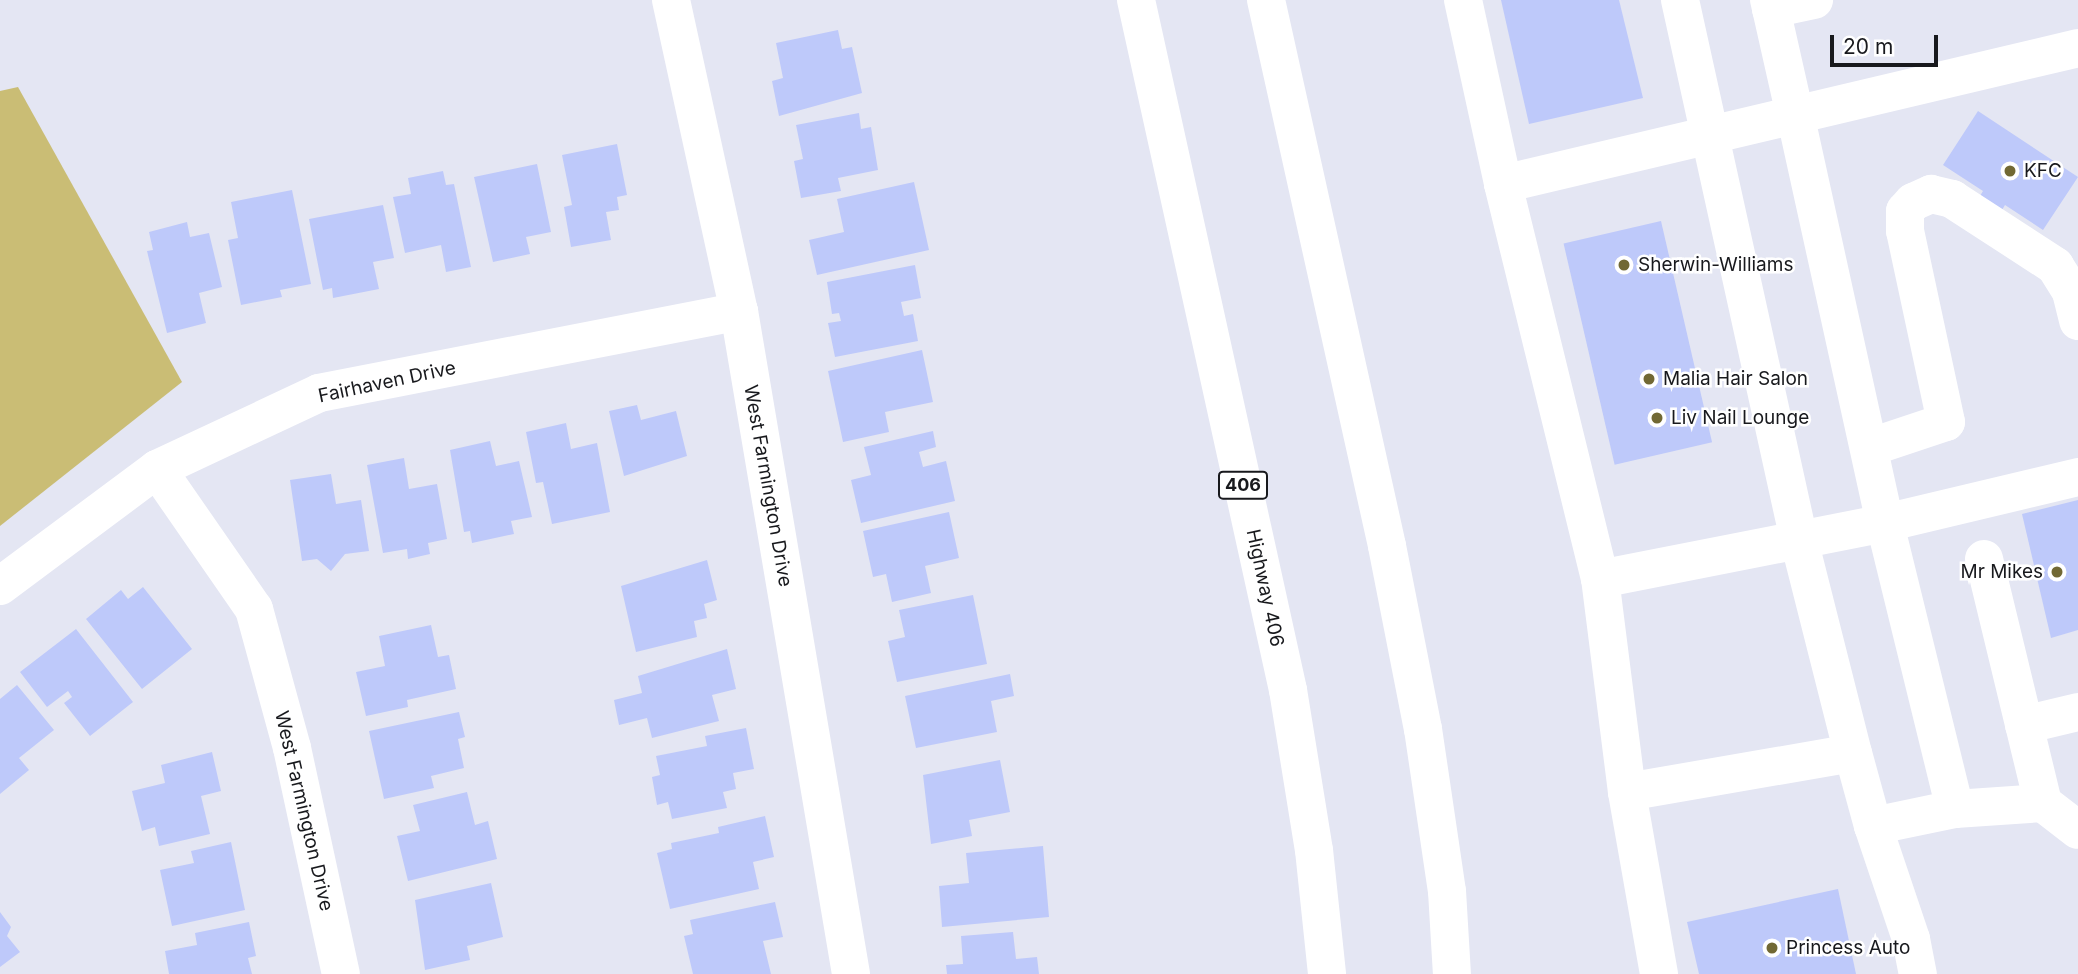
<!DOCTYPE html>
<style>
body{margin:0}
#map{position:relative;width:2078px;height:974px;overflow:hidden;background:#e4e6f3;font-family:Inter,sans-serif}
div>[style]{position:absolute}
.green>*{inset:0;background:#cabd75}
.building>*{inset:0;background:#bec9fa;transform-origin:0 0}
.minor>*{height:38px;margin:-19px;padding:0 19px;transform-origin:19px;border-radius:19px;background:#fff}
.highway>*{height:38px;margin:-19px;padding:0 19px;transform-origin:19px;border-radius:19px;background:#fff}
.dots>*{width:19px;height:19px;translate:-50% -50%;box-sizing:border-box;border:4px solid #fff;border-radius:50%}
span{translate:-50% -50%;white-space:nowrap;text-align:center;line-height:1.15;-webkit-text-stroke:5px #fff;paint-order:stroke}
.shield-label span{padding:2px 5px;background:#fff;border:2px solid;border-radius:5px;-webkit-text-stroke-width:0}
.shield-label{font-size:18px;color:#18191d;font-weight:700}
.poi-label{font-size:19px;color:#18191d}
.left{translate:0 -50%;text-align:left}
.right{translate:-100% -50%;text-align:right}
.street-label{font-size:19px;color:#18191d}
.scale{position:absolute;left:1830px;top:35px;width:108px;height:32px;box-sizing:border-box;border:4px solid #18191d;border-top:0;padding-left:9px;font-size:21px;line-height:24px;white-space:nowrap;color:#18191d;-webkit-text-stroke:5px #fff;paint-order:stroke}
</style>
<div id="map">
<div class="green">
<div style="clip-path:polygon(18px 87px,182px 382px,0 526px,0 91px)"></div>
</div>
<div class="building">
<div style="clip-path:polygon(1501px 0,1619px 0,1643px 98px,1529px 124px)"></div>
<div style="clip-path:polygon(838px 30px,842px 49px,852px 47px,862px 93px,779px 116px,772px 81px,783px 78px,776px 43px)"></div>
<div style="clip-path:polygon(1978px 111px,2078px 177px,2043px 230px,2005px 205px,2002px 210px,1980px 196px,1983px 191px,1943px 165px)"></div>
<div style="clip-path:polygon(859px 113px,861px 129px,871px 127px,878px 170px,838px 178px,841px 191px,801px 198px,794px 161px,803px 159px,796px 125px)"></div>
<div style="clip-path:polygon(617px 144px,627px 195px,617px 197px,619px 210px,606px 212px,611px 240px,571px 247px,564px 207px,572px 205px,562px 155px)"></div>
<div style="clip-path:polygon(537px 164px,551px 232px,526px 237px,530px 254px,493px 262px,474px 177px)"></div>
<div style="clip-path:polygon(443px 171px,446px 185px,454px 184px,471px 267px,446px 272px,441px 245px,405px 253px,393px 197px,411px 194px,408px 178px)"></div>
<div style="clip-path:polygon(914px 182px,929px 250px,817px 275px,809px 240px,844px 232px,837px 199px)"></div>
<div style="clip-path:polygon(292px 190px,311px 284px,280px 290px,282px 297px,241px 305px,228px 240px,238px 238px,231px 202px)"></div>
<div style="clip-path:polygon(383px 205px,394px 258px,373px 262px,379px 289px,333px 298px,332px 288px,323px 290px,309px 219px)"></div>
<div style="left:1661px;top:221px;width:227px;height:100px;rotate:77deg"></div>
<div style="clip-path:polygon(187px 222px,190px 237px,209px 233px,222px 287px,199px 293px,206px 323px,167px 333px,147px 251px,153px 250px,149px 232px)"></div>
<div style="clip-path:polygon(915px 265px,921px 298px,901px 302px,904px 316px,913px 314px,918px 341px,835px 357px,828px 323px,841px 321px,839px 313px,832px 314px,827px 282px)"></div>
<div style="clip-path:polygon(922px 350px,933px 402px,885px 412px,889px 432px,843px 442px,828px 371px)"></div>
<div style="clip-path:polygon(637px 405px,641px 420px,676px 411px,687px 456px,624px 476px,609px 411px)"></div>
<div style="clip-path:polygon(566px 423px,571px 449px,597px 443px,610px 512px,552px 524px,543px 482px,536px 483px,526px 432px)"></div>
<div style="clip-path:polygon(933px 431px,936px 447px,919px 452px,923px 467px,946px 461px,955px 501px,861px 523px,851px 480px,871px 475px,864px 447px)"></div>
<div style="clip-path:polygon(490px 441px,496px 466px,519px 461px,532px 517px,511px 521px,514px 534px,472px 543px,470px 531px,464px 532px,450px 450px)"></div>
<div style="clip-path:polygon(404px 458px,409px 489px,437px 484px,447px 539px,428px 543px,430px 554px,408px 559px,407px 549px,383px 553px,367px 465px)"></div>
<div style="clip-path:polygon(331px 474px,336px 504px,361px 500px,369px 551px,345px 554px,331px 571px,317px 559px,302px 561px,290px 480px)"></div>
<div style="clip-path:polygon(2078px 500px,2078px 630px,2051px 638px,2022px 514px)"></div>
<div style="clip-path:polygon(949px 512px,959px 558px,925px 566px,931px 593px,892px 602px,886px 574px,873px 577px,863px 531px)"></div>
<div style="clip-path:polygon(707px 560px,717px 600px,704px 604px,707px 618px,694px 621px,697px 637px,636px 652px,621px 586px)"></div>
<div style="clip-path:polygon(143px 587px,192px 649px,142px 689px,86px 619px,121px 590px,128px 599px)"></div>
<div style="clip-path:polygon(973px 595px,987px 664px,897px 682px,888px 641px,905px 637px,899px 610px)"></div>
<div style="clip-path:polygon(431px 625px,438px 657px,449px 655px,456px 689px,407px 700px,408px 707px,366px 716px,356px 672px,385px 666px,379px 636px)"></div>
<div style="clip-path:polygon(76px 629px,133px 702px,90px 736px,64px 703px,72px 697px,68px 691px,47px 707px,20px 672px)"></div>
<div style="clip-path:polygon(727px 649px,736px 689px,712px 695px,719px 721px,652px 738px,647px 718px,619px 725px,614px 700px,642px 693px,638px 676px)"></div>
<div style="clip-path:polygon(1010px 674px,1014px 696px,991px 701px,997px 732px,916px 748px,905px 696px)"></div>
<div style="clip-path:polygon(17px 685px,54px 730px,19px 758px,29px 770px,0 794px,0 699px)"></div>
<div style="clip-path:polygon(459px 712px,465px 737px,458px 739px,464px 768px,431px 776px,434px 788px,384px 799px,369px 731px)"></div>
<div style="clip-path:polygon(746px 728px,754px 769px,733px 773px,736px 789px,723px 792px,727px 808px,672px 819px,668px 802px,657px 805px,652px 777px,660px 775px,656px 756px,707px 746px,705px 736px)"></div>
<div style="clip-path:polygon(212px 752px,221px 791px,201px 796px,210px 834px,159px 846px,155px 827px,142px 831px,132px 791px,165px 783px,161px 765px)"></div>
<div style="clip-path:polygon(1000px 760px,1010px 812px,969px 820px,972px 836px,931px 844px,923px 775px)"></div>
<div style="clip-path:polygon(467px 792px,475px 825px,488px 821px,497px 859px,408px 881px,397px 836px,420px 831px,413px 805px)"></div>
<div style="clip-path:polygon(765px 816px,774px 857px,753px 862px,759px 889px,670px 909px,657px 853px,672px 849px,671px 843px,719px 833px,718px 827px)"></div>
<div style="clip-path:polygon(231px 842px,245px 910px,172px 926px,160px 870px,194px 863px,191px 851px)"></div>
<div style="clip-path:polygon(1043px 846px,1049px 917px,942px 927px,939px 886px,969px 883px,966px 853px)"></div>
<div style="clip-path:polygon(491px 883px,503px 937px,467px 946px,470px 960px,425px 970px,415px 900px)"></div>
<div style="clip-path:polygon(1838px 889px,1856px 974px,1699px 974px,1687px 922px)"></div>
<div style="clip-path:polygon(775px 902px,783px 937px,763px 941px,771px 974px,693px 974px,684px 936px,693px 934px,690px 920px)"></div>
<div style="clip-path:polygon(0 912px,11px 927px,7px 936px,20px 952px,0 967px)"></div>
<div style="clip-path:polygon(249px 922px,256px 956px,248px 958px,252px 974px,169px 974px,165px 951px,197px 945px,195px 933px)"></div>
<div style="clip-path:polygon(1013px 932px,1016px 959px,1037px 957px,1039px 974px,947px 974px,946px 965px,963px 964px,961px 936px)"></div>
</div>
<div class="minor">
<div style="left:671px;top:0;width:318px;rotate:77.7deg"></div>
<div style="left:739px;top:311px;width:672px;rotate:80.41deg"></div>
<div style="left:1463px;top:0;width:188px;rotate:77.7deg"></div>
<div style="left:1680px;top:0;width:553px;rotate:77.57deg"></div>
<div style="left:1799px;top:540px;width:220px;rotate:75.8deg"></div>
<div style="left:1771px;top:9px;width:44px;rotate:-11.8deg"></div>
<div style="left:1871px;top:447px;width:79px;rotate:-18.4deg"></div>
<div style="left:1946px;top:422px;width:195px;rotate:-102.1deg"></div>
<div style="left:1905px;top:231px;width:20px;rotate:-90deg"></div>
<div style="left:1905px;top:211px;width:12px;rotate:-48deg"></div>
<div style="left:1913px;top:202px;width:20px;rotate:-24deg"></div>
<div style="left:1931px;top:194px;width:22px;rotate:13deg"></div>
<div style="left:1952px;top:199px;width:123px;rotate:33deg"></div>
<div style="left:2055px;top:266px;width:31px;rotate:58deg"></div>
<div style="left:2071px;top:292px;width:30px;rotate:76deg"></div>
<div style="left:157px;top:469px;width:170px;rotate:55.3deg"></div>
<div style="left:254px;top:609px;width:144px;rotate:74.7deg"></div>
<div style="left:292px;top:748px;width:231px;rotate:77.8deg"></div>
<div style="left:1984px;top:559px;width:251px;rotate:76.4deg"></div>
<div style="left:1600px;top:579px;width:290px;rotate:-11.1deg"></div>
<div style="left:1885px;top:523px;width:198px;rotate:-13.4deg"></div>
<div style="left:0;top:586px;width:196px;rotate:-36.7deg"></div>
<div style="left:157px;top:469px;width:179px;rotate:-25.1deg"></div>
<div style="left:319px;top:393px;width:428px;rotate:-11deg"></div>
<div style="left:2024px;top:725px;width:56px;rotate:-13.5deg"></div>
<div style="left:1627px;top:792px;width:229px;rotate:-9.8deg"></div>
<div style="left:1853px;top:753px;width:76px;rotate:74.7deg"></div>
<div style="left:1873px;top:826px;width:84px;rotate:-11.7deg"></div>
<div style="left:1955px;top:809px;width:88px;rotate:-3.9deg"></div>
<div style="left:2043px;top:803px;width:44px;rotate:37.6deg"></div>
<div style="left:1955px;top:809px;width:294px;rotate:-103.8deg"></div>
<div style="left:1885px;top:523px;width:418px;rotate:-102.4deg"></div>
<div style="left:1795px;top:115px;width:291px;rotate:-13.3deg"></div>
<div style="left:1873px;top:826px;width:119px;rotate:71.4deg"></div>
<div style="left:1911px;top:939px;width:36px;rotate:79deg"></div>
<div style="left:1659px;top:974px;width:185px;rotate:-100deg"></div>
<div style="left:1627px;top:792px;width:215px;rotate:-97.2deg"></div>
<div style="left:1600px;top:579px;width:407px;rotate:-103.8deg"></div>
<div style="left:1503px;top:184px;width:300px;rotate:-13.3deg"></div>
<div style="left:1795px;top:115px;width:118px;rotate:-102.7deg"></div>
</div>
<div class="highway">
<div style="left:1136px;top:0;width:707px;rotate:77.58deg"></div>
<div style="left:1288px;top:690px;width:162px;rotate:80.8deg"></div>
<div style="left:1314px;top:850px;width:125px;rotate:84deg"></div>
<div style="left:1266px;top:0;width:559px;rotate:77.5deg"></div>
<div style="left:1387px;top:546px;width:187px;rotate:78.9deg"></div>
<div style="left:1423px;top:729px;width:164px;rotate:81.6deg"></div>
<div style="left:1447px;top:891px;width:83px;rotate:86.6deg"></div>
</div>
<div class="dots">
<div style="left:2010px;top:171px;background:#716834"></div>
<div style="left:1624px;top:265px;background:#716834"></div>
<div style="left:1649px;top:379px;background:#716834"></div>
<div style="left:1657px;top:418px;background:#716834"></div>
<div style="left:2057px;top:572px;background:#716834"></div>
<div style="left:1772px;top:948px;background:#716834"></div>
</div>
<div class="shield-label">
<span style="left:1243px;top:485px">406</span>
</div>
<div class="poi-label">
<span class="left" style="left:2024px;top:171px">KFC</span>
<span class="left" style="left:1638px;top:265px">Sherwin-Williams</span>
<span class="left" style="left:1663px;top:379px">Malia Hair Salon</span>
<span class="left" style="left:1671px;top:418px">Liv Nail Lounge</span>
<span class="right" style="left:2043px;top:572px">Mr Mikes</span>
<span class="left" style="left:1786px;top:948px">Princess Auto</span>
</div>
<div class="street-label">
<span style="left:387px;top:382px;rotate:-12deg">Fairhaven Drive</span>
<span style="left:768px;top:486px;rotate:80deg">West Farmington Drive</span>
<span style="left:1265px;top:588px;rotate:78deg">Highway 406</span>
<span style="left:304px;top:811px;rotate:77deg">West Farmington Drive</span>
</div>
<div class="scale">20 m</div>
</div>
